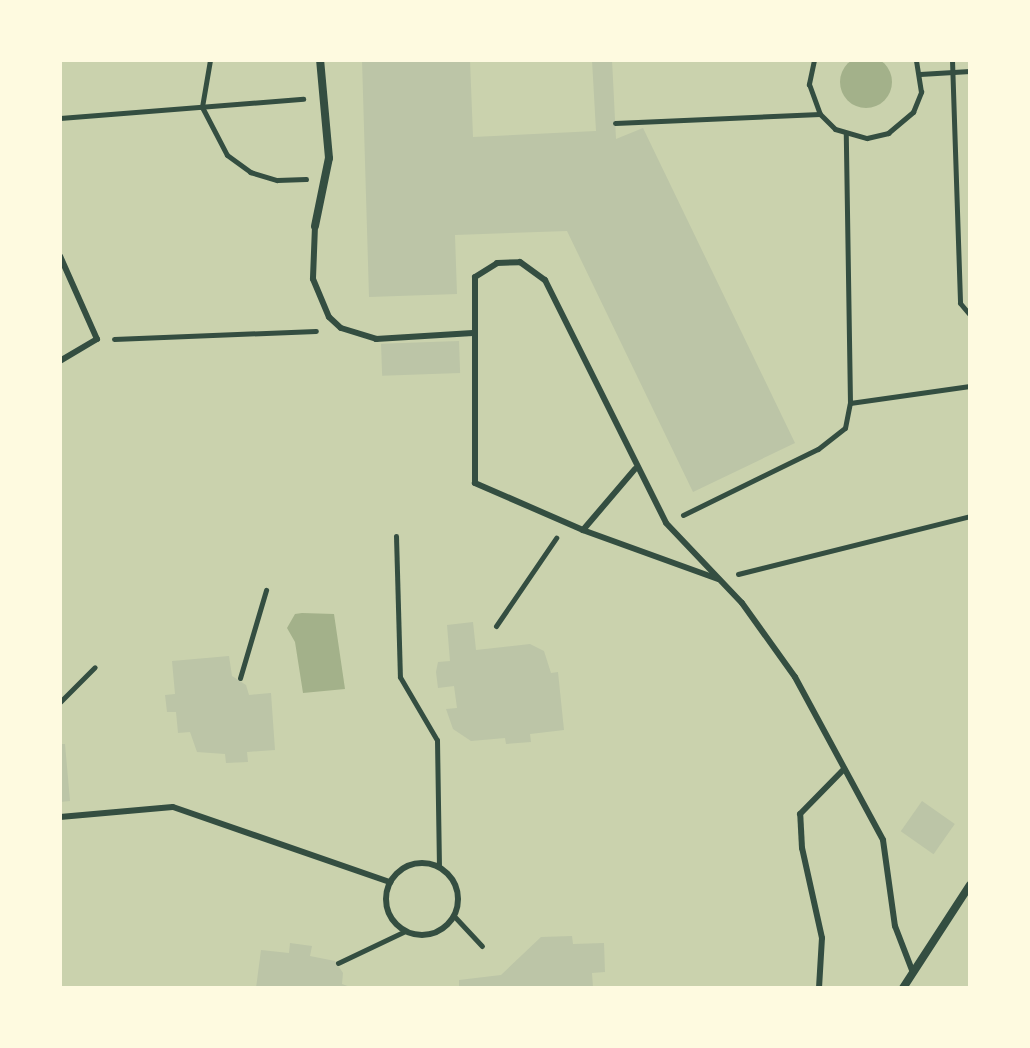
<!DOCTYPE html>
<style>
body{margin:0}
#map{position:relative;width:1030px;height:1048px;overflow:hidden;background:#e9edc9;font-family:"Noto Sans",sans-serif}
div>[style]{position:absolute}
.green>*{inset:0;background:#cad2ad;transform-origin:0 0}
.water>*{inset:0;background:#a3b18a}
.round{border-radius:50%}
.building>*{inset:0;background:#bcc5a7;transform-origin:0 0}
.path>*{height:5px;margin:-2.5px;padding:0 2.5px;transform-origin:2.5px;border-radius:2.5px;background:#344e41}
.service>*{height:6px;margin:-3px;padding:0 3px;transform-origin:3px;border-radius:3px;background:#344e41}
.service>.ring{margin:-3px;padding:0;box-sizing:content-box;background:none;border:6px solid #344e41;border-radius:50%}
.minor>*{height:8px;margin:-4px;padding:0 4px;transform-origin:4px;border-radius:4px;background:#344e41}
span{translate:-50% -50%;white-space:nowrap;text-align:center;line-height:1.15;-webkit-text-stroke:6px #fefae0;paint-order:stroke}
.frame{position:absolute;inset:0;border:62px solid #fefae0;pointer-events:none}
</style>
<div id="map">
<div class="green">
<div style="left:60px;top:60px;width:910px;height:928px"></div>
</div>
<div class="water">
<div class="round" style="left:840px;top:56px;width:52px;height:52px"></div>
<div style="clip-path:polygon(302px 613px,334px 614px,345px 689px,303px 693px,295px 642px,287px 628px,295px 614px)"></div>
</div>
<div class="building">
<div style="clip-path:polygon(362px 60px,470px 60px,473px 137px,596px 131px,592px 60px,612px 60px,616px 139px,643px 128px,795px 443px,693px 492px,567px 231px,455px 235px,457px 294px,369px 297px)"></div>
<div style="left:459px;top:341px;width:32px;height:78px;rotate:88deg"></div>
<div style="clip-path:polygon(473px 622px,476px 650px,530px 644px,544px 651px,551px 673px,558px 672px,564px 730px,530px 734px,531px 742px,506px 744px,505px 738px,471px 741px,453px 729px,446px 709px,457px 708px,454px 686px,438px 688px,436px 672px,438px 662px,450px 661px,447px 625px)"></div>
<div style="clip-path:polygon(229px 656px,232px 676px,246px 685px,249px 695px,271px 693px,275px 750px,247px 752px,248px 762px,226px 763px,225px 754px,197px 752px,190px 732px,178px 733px,176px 712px,167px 712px,165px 695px,175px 694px,172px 661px)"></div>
<div style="clip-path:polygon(60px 744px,65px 744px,70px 801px,60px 802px)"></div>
<div style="left:922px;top:801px;width:40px;height:37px;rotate:35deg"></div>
<div style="clip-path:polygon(572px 936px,573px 944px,604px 943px,605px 972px,592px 973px,593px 988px,459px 988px,459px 980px,501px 975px,541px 937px)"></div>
<div style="clip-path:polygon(290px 943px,312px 946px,310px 956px,335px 961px,343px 973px,342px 984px,353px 988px,256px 988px,261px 950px,289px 953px)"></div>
</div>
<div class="path">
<div style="left:210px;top:60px;width:48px;rotate:99.7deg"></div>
<div style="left:202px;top:107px;width:54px;rotate:62.5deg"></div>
<div style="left:227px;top:155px;width:29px;rotate:36deg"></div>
<div style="left:250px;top:172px;width:28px;rotate:17deg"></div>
<div style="left:277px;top:180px;width:29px;rotate:-2deg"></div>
<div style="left:814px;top:60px;width:25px;rotate:102deg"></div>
<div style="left:809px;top:84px;width:32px;rotate:70deg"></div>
<div style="left:820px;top:114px;width:21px;rotate:45deg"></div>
<div style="left:835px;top:129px;width:33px;rotate:16deg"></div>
<div style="left:867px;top:138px;width:22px;rotate:-13deg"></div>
<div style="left:888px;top:133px;width:33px;rotate:-40deg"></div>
<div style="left:913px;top:112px;width:22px;rotate:-68deg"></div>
<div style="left:921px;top:92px;width:32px;rotate:-99deg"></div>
<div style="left:952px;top:60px;width:243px;rotate:88.1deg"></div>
<div style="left:960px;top:303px;width:16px;rotate:50deg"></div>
<div style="left:920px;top:74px;width:50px;rotate:-3.4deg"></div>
<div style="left:60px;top:118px;width:244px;rotate:-4.5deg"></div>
<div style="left:615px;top:123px;width:205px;rotate:-2.5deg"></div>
<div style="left:114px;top:339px;width:202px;rotate:-2.3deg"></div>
<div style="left:850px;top:403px;width:121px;rotate:-8.1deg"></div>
<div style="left:683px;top:515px;width:150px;rotate:-26.1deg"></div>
<div style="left:818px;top:449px;width:34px;rotate:-38deg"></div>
<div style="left:845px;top:428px;width:25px;rotate:-79deg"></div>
<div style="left:850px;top:403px;width:269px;rotate:-90.9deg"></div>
<div style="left:396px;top:536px;width:141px;rotate:88.4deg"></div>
<div style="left:400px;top:677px;width:73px;rotate:59.6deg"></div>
<div style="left:437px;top:740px;width:127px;rotate:89.1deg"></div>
<div style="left:738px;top:574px;width:239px;rotate:-14deg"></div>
<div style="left:496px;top:626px;width:107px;rotate:-55.7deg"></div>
<div style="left:240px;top:678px;width:92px;rotate:-73.5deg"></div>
<div style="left:60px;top:702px;width:49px;rotate:-45deg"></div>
<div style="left:454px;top:916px;width:41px;rotate:47deg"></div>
<div style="left:338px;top:963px;width:74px;rotate:-25.5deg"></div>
</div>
<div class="service">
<div style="left:315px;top:226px;width:53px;rotate:92.2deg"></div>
<div style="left:313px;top:279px;width:41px;rotate:67.2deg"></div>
<div style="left:329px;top:317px;width:16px;rotate:43deg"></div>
<div style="left:341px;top:328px;width:37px;rotate:17deg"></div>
<div style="left:376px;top:339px;width:97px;rotate:-3.5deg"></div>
<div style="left:60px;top:256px;width:91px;rotate:66deg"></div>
<div style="left:97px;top:339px;width:43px;rotate:149.3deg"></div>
<div style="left:583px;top:530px;width:80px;rotate:-49.6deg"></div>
<div style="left:718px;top:579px;width:144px;rotate:-160.1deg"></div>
<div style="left:583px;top:530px;width:118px;rotate:-156.5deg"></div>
<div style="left:475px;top:483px;width:206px;rotate:-90deg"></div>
<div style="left:475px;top:277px;width:26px;rotate:-32deg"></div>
<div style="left:497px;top:263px;width:23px;rotate:-2deg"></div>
<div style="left:520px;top:262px;width:31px;rotate:36deg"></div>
<div style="left:545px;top:280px;width:271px;rotate:63.5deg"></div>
<div style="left:666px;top:523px;width:110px;rotate:46.5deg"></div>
<div style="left:742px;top:603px;width:91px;rotate:54.4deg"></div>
<div style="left:795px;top:677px;width:185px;rotate:61.6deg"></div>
<div style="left:883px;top:840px;width:87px;rotate:82.1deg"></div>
<div style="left:895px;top:926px;width:47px;rotate:68.9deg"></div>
<div style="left:60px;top:817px;width:113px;rotate:-5.1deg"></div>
<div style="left:173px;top:807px;width:230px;rotate:19.1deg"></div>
<div class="ring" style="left:386px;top:863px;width:66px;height:66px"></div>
<div style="left:819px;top:988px;width:50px;rotate:-86.6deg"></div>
<div style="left:822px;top:938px;width:92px;rotate:-102.5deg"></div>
<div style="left:802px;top:848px;width:34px;rotate:-93deg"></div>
<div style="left:800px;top:814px;width:63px;rotate:-45.6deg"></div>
</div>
<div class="minor">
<div style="left:315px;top:226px;width:69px;rotate:-78.4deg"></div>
<div style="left:329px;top:158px;width:98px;rotate:-95.2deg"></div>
<div style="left:903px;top:988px;width:123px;rotate:-57deg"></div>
</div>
<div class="frame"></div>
</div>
